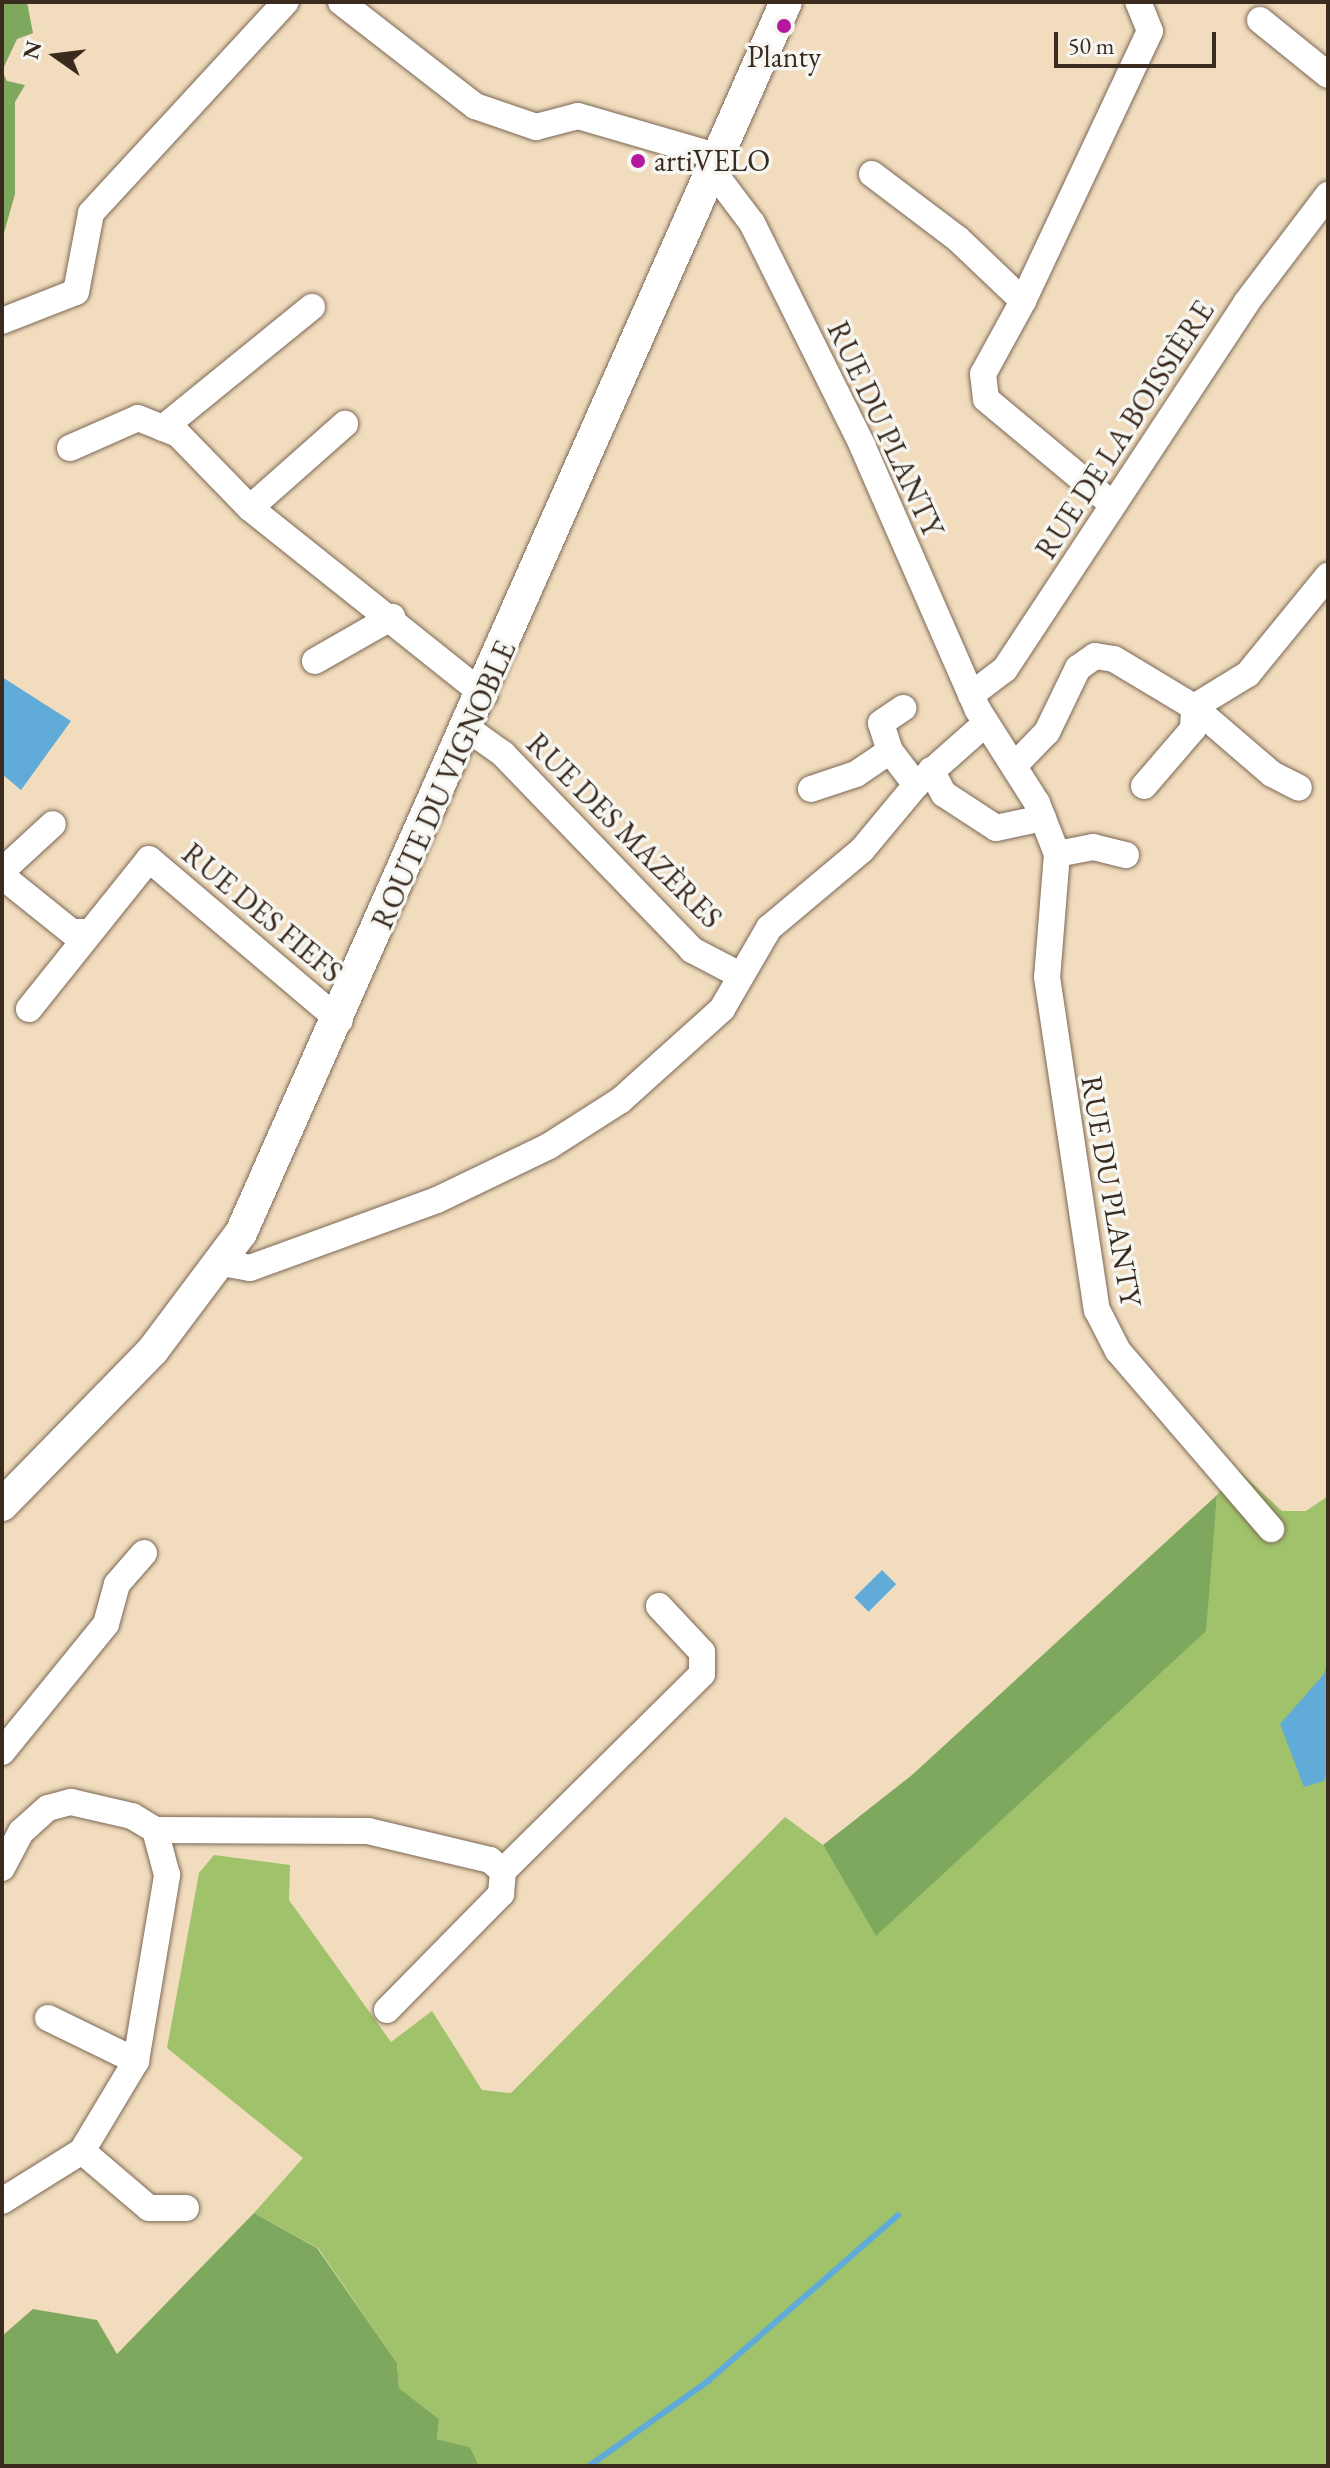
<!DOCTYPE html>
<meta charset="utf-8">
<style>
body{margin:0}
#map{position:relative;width:1330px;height:2468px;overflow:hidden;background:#f1dcbd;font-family:"EB Garamond",serif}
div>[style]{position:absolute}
.green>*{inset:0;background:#9fc26b}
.forest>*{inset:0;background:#7fa85f}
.water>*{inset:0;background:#61abd9;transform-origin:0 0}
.stream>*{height:6px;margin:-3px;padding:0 3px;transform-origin:3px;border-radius:3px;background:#61abd9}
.roads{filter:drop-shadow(0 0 2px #7b6856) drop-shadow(0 0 2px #7b6856)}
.minor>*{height:26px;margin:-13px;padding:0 13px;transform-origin:13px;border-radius:13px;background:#fff}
.tertiary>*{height:32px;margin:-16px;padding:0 16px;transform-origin:16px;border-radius:16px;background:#fff}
.dots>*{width:22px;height:22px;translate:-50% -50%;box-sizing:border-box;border:4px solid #f6f6f2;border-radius:50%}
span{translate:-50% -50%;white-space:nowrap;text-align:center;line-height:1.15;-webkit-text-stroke:7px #f6f6f2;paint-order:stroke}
.poi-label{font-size:30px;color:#3b2a1e}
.left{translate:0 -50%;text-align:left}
.street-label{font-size:30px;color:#3b2a1e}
.frame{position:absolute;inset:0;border:4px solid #3b2a1e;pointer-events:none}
.north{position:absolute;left:16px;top:16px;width:80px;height:80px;-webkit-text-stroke:6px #f6f6f2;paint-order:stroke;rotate:284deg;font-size:22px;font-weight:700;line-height:32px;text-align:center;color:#3b2a1e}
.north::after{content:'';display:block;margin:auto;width:28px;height:36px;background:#3b2a1e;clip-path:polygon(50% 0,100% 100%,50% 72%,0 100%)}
.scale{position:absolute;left:1054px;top:32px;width:162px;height:36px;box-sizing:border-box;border:4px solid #3b2a1e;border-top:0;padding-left:10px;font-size:24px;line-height:28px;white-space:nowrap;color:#3b2a1e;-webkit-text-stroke:6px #f6f6f2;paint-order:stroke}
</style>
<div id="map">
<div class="green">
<div style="clip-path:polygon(1237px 1469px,1282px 1511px,1306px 1511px,1328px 1496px,1328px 2466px,479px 2466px,470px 2447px,437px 2439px,439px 2419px,399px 2388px,397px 2363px,318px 2248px,254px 2213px,303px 2158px,167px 2048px,199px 1873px,214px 1855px,290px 1865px,289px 1900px,391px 2042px,432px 2011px,482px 2090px,511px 2093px,785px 1817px,823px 1845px,876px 1935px,1212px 1548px,1217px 1495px)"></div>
</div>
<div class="forest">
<div style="clip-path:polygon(2px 2px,27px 2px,33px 33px,17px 39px,2px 71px,7px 81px,25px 85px,15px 102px,15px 194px,2px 240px)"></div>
<div style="clip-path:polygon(1217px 1495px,1206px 1631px,876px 1936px,823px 1845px,912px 1775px)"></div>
<div style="clip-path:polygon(254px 2213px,317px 2248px,397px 2363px,399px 2388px,439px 2419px,437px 2439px,470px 2447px,479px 2466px,2px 2466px,2px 2336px,33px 2309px,97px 2320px,117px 2354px)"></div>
</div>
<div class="water">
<div style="clip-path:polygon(2px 677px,71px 721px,21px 790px,2px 774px)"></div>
<div style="left:882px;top:1570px;width:20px;height:39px;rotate:45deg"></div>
<div style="clip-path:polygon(1328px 1658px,1328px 1769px,1324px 1781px,1304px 1787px,1280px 1724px,1324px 1674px)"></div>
</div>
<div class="stream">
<div style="left:589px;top:2466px;width:146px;rotate:-35.5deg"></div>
<div style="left:708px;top:2381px;width:252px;rotate:-41.1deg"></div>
</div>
<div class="roads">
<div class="minor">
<div style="left:341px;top:2px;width:170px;rotate:37.8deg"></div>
<div style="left:475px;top:106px;width:65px;rotate:19deg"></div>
<div style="left:536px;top:127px;width:43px;rotate:-14.7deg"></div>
<div style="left:578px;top:116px;width:147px;rotate:16.2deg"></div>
<div style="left:1260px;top:20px;width:87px;rotate:39deg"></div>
<div style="left:712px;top:170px;width:66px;rotate:53deg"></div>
<div style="left:752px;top:223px;width:248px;rotate:63.6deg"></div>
<div style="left:862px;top:445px;width:289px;rotate:66.4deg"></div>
<div style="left:978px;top:710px;width:110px;rotate:57.6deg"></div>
<div style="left:1037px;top:803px;width:55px;rotate:68.6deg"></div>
<div style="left:1057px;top:854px;width:123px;rotate:94.6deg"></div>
<div style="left:1047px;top:977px;width:337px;rotate:81.5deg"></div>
<div style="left:1097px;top:1310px;width:46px;rotate:62.9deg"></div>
<div style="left:1118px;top:1351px;width:235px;rotate:49.3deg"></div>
<div style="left:872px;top:174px;width:108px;rotate:37.1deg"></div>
<div style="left:958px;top:239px;width:90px;rotate:43.6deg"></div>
<div style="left:1023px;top:301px;width:83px;rotate:118.7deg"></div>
<div style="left:983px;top:374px;width:25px;rotate:83deg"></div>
<div style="left:986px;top:399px;width:165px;rotate:39.8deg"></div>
<div style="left:1023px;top:301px;width:298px;rotate:-64.8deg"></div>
<div style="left:1150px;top:31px;width:31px;rotate:-112deg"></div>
<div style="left:2px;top:321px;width:79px;rotate:-21.4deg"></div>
<div style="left:76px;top:292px;width:80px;rotate:-79.2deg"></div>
<div style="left:91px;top:213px;width:287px;rotate:-47.3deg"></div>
<div style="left:163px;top:428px;width:192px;rotate:-39.1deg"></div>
<div style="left:70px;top:448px;width:74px;rotate:-23.8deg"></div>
<div style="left:138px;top:418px;width:43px;rotate:21.8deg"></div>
<div style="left:178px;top:434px;width:103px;rotate:45.8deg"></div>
<div style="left:250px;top:508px;width:300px;rotate:38.6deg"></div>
<div style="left:250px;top:508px;width:127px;rotate:-41.5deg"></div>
<div style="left:315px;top:661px;width:89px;rotate:-29.7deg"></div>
<div style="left:971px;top:695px;width:43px;rotate:-37.4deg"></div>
<div style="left:1005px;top:669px;width:438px;rotate:-56.6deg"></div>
<div style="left:1246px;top:303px;width:136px;rotate:-52.8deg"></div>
<div style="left:468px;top:729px;width:43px;rotate:35.5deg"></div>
<div style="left:503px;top:754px;width:272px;rotate:46deg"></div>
<div style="left:692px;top:950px;width:52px;rotate:27.6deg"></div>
<div style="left:890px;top:751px;width:29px;rotate:-108deg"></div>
<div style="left:881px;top:723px;width:27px;rotate:-34deg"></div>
<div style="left:1014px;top:766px;width:47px;rotate:-45.9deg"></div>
<div style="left:1047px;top:732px;width:71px;rotate:-64.2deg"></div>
<div style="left:1078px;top:668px;width:21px;rotate:-35deg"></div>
<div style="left:1095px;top:656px;width:19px;rotate:9deg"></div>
<div style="left:1114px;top:659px;width:93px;rotate:31deg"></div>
<div style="left:1194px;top:707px;width:103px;rotate:40.7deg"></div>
<div style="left:1272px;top:774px;width:30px;rotate:27deg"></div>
<div style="left:931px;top:770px;width:27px;rotate:62deg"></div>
<div style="left:944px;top:794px;width:62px;rotate:33.2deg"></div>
<div style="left:996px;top:828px;width:48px;rotate:-12deg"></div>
<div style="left:1144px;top:786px;width:75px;rotate:-49.3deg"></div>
<div style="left:1193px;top:729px;width:22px;rotate:-87deg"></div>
<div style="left:1194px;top:707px;width:63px;rotate:-31.4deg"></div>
<div style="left:1248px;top:674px;width:127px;rotate:-50.8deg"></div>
<div style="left:811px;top:789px;width:47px;rotate:-18.4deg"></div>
<div style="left:856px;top:774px;width:41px;rotate:-34.1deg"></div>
<div style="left:890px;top:751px;width:43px;rotate:52.6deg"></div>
<div style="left:1057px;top:854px;width:37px;rotate:-11deg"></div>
<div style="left:1093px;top:847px;width:34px;rotate:14deg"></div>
<div style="left:2px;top:871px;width:69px;rotate:-42.7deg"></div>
<div style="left:2px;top:876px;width:90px;rotate:38.7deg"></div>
<div style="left:72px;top:932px;width:17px"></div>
<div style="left:29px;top:1009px;width:192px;rotate:-51.3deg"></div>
<div style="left:149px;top:859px;width:250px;rotate:40.3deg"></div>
<div style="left:222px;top:1263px;width:28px;rotate:10deg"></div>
<div style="left:250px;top:1268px;width:199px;rotate:-20deg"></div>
<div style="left:437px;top:1200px;width:124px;rotate:-25.7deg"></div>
<div style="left:549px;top:1146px;width:85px;rotate:-32.6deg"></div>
<div style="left:621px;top:1100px;width:136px;rotate:-42deg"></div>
<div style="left:722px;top:1009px;width:94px;rotate:-59.9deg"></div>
<div style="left:769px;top:928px;width:121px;rotate:-40deg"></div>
<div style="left:862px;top:850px;width:85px;rotate:-50.3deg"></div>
<div style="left:916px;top:785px;width:92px;rotate:-41.5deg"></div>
<div style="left:2px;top:1752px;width:165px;rotate:-50.9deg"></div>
<div style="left:106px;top:1624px;width:41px;rotate:-74.6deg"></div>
<div style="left:117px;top:1584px;width:41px;rotate:-48.9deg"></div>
<div style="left:155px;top:1830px;width:213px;rotate:0.3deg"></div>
<div style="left:368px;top:1831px;width:125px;rotate:13.4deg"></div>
<div style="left:490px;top:1860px;width:17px;rotate:40deg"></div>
<div style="left:2px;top:1868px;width:41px;rotate:-62.2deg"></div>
<div style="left:21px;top:1832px;width:36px;rotate:-42deg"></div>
<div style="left:48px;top:1808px;width:24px;rotate:-15deg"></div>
<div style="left:71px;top:1802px;width:63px;rotate:12.9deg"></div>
<div style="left:132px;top:1816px;width:27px;rotate:31deg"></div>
<div style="left:387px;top:2010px;width:163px;rotate:-45.5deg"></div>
<div style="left:501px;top:1894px;width:23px;rotate:-85deg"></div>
<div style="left:503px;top:1871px;width:280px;rotate:-44.7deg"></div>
<div style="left:702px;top:1674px;width:22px;rotate:-90deg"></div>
<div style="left:702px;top:1652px;width:63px;rotate:-133.1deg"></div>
<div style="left:48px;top:2018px;width:98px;rotate:26deg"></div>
<div style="left:82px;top:2151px;width:88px;rotate:40.4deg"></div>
<div style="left:149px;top:2208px;width:37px"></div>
<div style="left:2px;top:2201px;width:94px;rotate:-32deg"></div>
<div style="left:82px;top:2151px;width:105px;rotate:-59deg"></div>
<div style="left:136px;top:2061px;width:189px;rotate:-80.5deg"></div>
<div style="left:167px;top:1875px;width:47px;rotate:-104.9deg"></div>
</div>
<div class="tertiary">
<div style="left:2px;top:1505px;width:216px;rotate:-45.7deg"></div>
<div style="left:153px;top:1350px;width:146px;rotate:-53.1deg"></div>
<div style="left:241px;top:1233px;width:1346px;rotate:-66.12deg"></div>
</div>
</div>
<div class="dots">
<div style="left:784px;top:26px;background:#b5179e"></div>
<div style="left:638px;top:161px;background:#b5179e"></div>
</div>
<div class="poi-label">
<span style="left:784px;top:57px">Planty</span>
<span class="left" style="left:654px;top:161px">artiVELO</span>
</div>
<div class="street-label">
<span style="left:885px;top:429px;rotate:65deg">RUE DU PLANTY</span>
<span style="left:1125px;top:430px;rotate:-57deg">RUE DE LA BOISSIÈRE</span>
<span style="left:444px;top:785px;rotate:-66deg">ROUTE DU VIGNOBLE</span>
<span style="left:624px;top:831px;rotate:45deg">RUE DES MAZÈRES</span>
<span style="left:262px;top:913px;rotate:40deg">RUE DES FIEFS</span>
<span style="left:1111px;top:1191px;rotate:80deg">RUE DU PLANTY</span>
</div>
<div class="frame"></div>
<div class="north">N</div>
<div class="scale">50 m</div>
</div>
